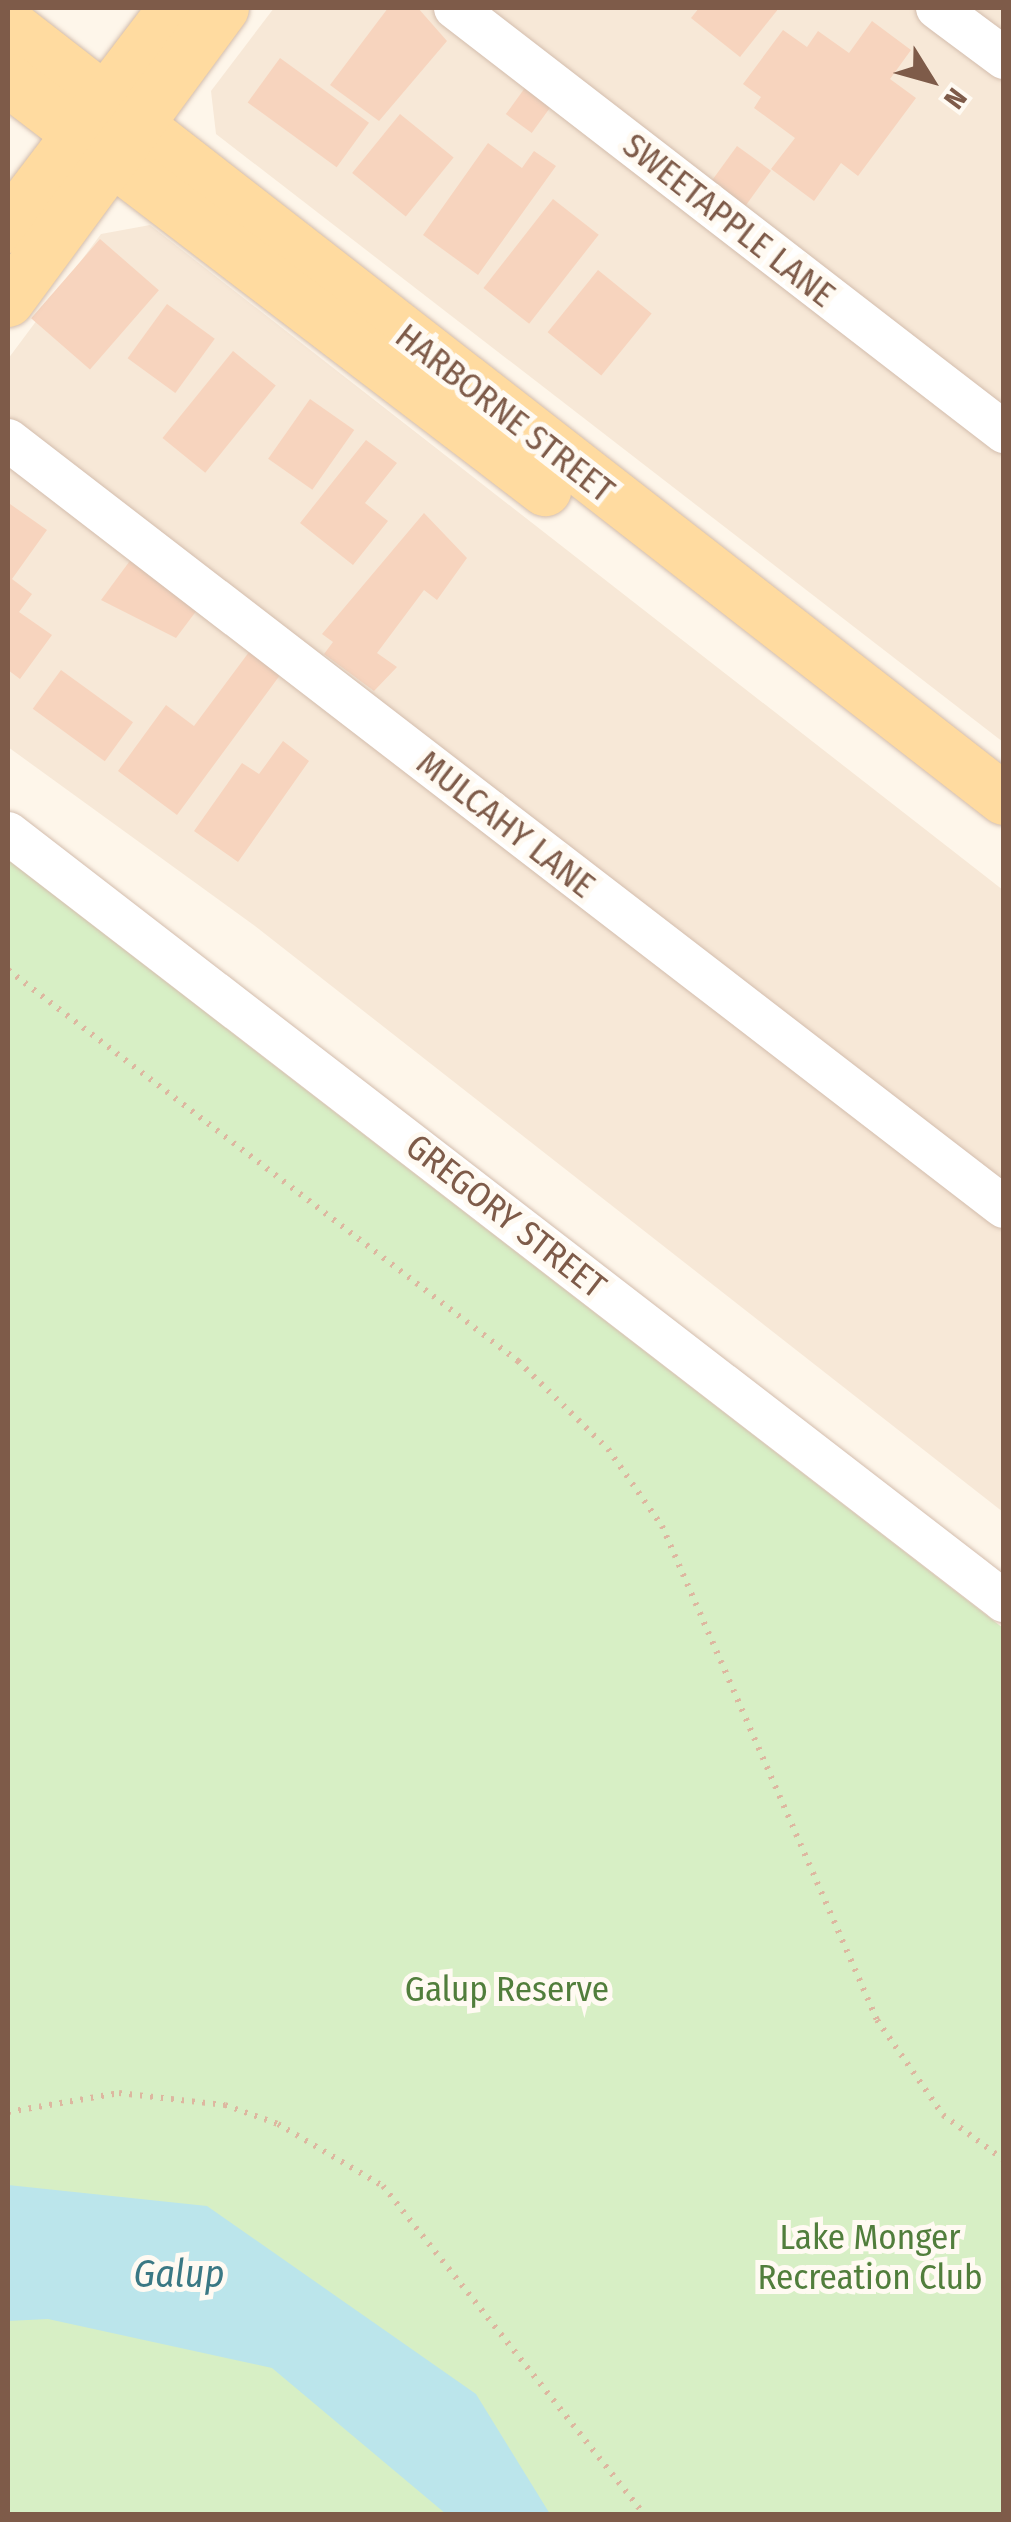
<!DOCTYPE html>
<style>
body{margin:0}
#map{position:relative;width:1011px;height:2522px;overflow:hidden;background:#fef6ea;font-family:"Fira Sans Condensed",sans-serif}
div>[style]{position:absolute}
.residential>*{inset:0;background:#f7e8d7}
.green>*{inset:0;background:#d7efc5}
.water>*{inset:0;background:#bbe5eb}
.building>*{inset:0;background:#f7d4be;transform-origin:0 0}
.path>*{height:6px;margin-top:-3px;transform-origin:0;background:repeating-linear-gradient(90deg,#ddb7a0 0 2.5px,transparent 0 10.5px)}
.roads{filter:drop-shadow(0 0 2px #d3bdad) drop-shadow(0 0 2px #d3bdad)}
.minor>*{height:42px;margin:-21px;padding:0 21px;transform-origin:21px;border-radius:21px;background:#fff}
.major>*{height:52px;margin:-26px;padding:0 26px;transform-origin:26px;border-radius:26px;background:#ffdba0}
span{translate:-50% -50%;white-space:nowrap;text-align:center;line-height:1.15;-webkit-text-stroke:10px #fffaf2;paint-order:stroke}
.street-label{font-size:35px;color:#7e5b49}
.park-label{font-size:35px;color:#517e3c}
.water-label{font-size:38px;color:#3a7884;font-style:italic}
.frame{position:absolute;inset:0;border:10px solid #7e5b49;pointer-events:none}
.north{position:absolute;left:881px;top:30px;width:100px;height:100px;-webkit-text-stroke:8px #fffaf2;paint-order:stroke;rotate:127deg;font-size:28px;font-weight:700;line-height:40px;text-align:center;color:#7e5b49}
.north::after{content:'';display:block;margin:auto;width:35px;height:45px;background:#7e5b49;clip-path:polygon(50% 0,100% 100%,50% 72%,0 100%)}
</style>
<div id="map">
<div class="residential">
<div style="clip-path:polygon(274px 8px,1003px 8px,1003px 742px,216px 134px,211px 91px)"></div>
<div style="clip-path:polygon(150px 225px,1003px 890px,1003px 1512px,255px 926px,8px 747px,8px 359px,101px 234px)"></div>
</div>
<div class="green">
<div style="clip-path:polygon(8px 860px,1003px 1628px,1003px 2514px,8px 2514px)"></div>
</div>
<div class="water">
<div style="clip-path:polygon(8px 2185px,207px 2206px,476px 2394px,550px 2514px,446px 2514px,272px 2368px,48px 2319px,8px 2321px)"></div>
</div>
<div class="building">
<div style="clip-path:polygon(388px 8px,418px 8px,447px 41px,379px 121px,330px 85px)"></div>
<div style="clip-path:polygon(699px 8px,779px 8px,740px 57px,691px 18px)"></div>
<div style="clip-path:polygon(872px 21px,911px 50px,890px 79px,916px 98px,858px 176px,841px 163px,814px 201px,771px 169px,795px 138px,754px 108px,761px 97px,743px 84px,783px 30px,807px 47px,818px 31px,849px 53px)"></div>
<div style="left:280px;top:58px;width:110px;height:55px;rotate:36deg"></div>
<div style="left:527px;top:85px;width:32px;height:36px;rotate:36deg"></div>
<div style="left:400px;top:114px;width:69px;height:76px;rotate:39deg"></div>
<div style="clip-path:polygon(488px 143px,522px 168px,534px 151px,556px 166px,478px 275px,423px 235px)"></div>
<div style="left:737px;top:146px;width:42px;height:46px;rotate:36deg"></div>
<div style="left:553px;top:199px;width:58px;height:113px;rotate:38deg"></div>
<div style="left:100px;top:239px;width:78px;height:105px;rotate:41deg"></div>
<div style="left:598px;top:270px;width:69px;height:80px;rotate:39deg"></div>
<div style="left:167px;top:304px;width:59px;height:67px;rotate:36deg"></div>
<div style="left:233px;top:351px;width:55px;height:112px;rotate:39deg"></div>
<div style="left:310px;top:399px;width:54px;height:73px;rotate:35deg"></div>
<div style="clip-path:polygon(366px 440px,397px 463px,365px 503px,388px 521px,353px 565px,300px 523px)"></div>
<div style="clip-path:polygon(10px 504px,47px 530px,12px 579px,32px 594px,19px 612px,52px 635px,20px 679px,8px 670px)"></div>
<div style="clip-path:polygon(424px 513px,467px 558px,437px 600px,424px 590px,377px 653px,397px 667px,374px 691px,324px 654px,333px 642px,322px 634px)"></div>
<div style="clip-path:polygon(132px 558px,197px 610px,176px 638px,101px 600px)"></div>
<div style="clip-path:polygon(252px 648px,283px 671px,177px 815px,118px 771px,166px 705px,194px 726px)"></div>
<div style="left:61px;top:670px;width:89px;height:48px;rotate:36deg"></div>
<div style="clip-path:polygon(283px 741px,309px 761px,238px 862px,194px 831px,242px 763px,259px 774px)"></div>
</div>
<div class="path">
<div style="left:8px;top:970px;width:643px;rotate:37.48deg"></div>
<div style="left:518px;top:1361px;width:126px;rotate:44.4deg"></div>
<div style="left:608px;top:1449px;width:94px;rotate:55deg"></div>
<div style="left:662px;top:1526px;width:539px;rotate:66.48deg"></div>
<div style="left:877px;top:2020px;width:116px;rotate:55.2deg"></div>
<div style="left:943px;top:2115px;width:76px;rotate:36.4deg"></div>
<div style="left:8px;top:2112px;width:113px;rotate:-9.7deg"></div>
<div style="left:119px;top:2093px;width:107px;rotate:6.5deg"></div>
<div style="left:225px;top:2105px;width:56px;rotate:19.7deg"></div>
<div style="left:278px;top:2124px;width:122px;rotate:30.6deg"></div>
<div style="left:383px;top:2186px;width:419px;rotate:51.5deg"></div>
</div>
<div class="roads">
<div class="minor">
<div style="left:455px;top:8px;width:694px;rotate:37.68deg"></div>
<div style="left:937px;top:8px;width:84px;rotate:36.7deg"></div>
<div style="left:8px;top:440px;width:1257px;rotate:37.6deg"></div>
<div style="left:8px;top:833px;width:1258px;rotate:37.64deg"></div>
</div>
<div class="major">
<div style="left:8px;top:24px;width:1262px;rotate:37.89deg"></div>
<div style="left:8px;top:80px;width:676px;rotate:37.36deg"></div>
<div style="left:8px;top:227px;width:275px;rotate:-52.7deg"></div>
<div style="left:8px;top:301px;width:363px;rotate:-53.7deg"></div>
</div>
</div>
<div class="street-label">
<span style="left:729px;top:220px;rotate:38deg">SWEETAPPLE LANE</span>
<span style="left:505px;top:413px;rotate:38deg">HARBORNE STREET</span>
<span style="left:506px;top:824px;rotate:38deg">MULCAHY LANE</span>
<span style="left:506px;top:1216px;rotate:38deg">GREGORY STREET</span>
</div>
<div class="park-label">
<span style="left:507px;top:1989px">Galup Reserve</span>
<span style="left:870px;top:2257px">Lake Monger<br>Recreation Club</span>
</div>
<div class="water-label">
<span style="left:179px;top:2275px">Galup</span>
</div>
<div class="frame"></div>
<div class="north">N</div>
</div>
